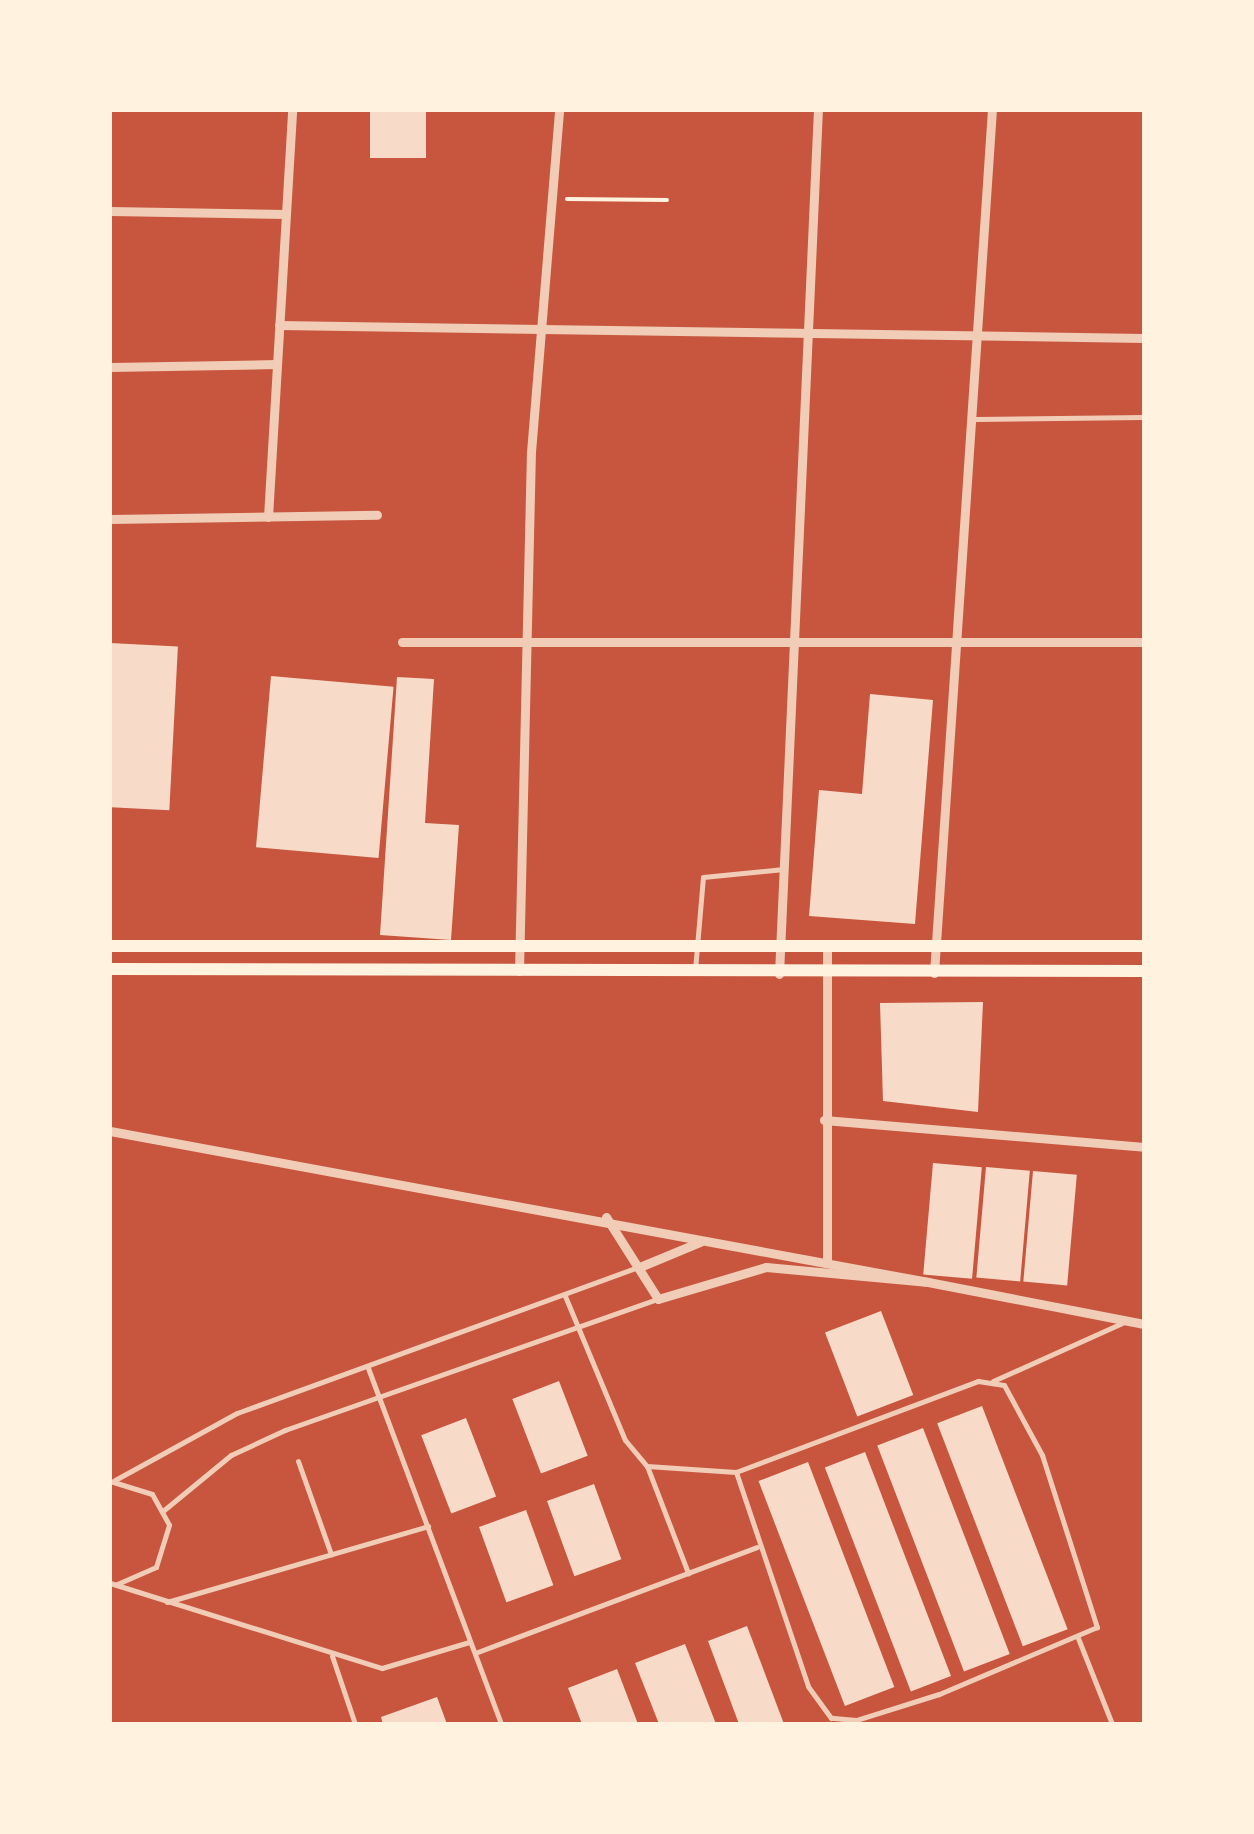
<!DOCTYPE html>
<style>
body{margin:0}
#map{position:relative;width:1254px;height:1834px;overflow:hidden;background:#c8553d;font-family:Jost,sans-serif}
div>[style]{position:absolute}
.building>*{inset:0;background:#f7dbc8;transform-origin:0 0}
.path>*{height:4px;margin:-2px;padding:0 2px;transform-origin:2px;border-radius:2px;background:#fff3e0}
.service>*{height:5px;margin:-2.5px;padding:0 2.5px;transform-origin:2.5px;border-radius:2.5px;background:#f1ccb7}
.minor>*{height:9px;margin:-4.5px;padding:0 4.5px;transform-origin:4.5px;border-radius:4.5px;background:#f1ccb7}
.secondary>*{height:12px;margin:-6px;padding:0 6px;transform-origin:6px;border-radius:6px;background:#fff3e0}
span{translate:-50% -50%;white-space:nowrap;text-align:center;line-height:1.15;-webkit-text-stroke:9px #fff3e0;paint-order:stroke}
.frame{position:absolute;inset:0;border:112px solid #fff3e0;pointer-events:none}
</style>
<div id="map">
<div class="building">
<div style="left:370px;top:110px;width:56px;height:48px"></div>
<div style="left:110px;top:643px;width:68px;height:164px;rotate:3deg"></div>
<div style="left:271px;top:676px;width:123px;height:172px;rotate:5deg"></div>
<div style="clip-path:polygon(397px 677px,434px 679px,425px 823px,459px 825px,451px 940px,380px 935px)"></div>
<div style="clip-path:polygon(870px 694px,933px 700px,915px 924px,809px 916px,819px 790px,862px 794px)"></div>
<div style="clip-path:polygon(983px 1002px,978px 1112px,883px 1101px,880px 1003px)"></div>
<div style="left:933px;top:1163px;width:49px;height:112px;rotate:5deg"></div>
<div style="left:986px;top:1167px;width:44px;height:111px;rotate:5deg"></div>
<div style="left:1033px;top:1171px;width:44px;height:111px;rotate:5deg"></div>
<div style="left:881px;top:1311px;width:90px;height:60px;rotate:69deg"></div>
<div style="left:559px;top:1381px;width:80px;height:50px;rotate:69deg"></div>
<div style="left:982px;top:1406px;width:239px;height:48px;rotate:69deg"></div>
<div style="left:466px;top:1418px;width:84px;height:48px;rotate:69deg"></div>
<div style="left:923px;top:1428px;width:242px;height:49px;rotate:69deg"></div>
<div style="left:865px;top:1452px;width:240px;height:43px;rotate:69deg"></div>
<div style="left:808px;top:1462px;width:241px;height:53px;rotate:69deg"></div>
<div style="left:594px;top:1484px;width:80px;height:50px;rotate:70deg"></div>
<div style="left:526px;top:1510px;width:80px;height:50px;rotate:70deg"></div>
<div style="clip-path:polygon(747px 1626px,784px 1724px,739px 1724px,708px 1641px)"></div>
<div style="clip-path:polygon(685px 1644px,716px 1724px,659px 1724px,635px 1663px)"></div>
<div style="clip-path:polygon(617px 1669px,638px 1724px,582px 1724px,568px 1688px)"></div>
<div style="clip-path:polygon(437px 1697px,447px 1724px,383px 1724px,381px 1717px)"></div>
</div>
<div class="path">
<div style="left:567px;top:199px;width:100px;rotate:0.6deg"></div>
</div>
<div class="service">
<div style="left:976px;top:419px;width:168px;rotate:-0.7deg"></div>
<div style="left:695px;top:970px;width:93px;rotate:-85.1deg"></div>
<div style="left:703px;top:877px;width:81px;rotate:-5.6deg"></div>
<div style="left:565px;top:1296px;width:156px;rotate:67.4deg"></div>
<div style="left:625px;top:1440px;width:34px;rotate:50deg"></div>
<div style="left:647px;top:1466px;width:89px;rotate:3.9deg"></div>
<div style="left:736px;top:1472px;width:259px;rotate:-20.6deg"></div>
<div style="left:978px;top:1381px;width:26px;rotate:9deg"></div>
<div style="left:1004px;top:1385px;width:80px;rotate:61.5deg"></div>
<div style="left:1042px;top:1455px;width:181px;rotate:72.3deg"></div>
<div style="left:1097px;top:1627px;width:172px;rotate:157deg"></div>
<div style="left:939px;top:1694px;width:87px;rotate:162.6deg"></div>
<div style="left:856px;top:1720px;width:25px;rotate:-175deg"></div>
<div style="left:831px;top:1718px;width:39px;rotate:-126deg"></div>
<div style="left:808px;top:1686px;width:226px;rotate:-108.6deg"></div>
<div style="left:368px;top:1368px;width:380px;rotate:69.5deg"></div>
<div style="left:993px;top:1381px;width:141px;rotate:-24.2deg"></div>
<div style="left:298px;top:1461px;width:99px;rotate:70.5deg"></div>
<div style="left:647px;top:1466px;width:115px;rotate:69deg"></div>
<div style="left:115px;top:1480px;width:139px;rotate:-28.8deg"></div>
<div style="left:237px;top:1413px;width:428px;rotate:-20deg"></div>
<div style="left:110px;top:1481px;width:44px;rotate:17.2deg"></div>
<div style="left:152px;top:1494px;width:35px;rotate:61deg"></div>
<div style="left:169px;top:1525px;width:44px;rotate:107.2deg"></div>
<div style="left:156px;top:1567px;width:43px;rotate:156.4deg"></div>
<div style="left:164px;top:1510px;width:87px;rotate:-39.4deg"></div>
<div style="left:231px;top:1455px;width:60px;rotate:-24.8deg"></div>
<div style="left:285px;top:1430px;width:395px;rotate:-19.4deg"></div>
<div style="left:110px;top:1583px;width:285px;rotate:17.4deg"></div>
<div style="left:382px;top:1668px;width:91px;rotate:-16.6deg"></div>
<div style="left:167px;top:1602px;width:272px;rotate:-16.2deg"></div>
<div style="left:1078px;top:1638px;width:92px;rotate:68.4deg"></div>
<div style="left:475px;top:1653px;width:301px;rotate:-20.6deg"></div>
<div style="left:332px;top:1656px;width:72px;rotate:71.3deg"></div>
</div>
<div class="minor">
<div style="left:110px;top:211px;width:176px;rotate:1deg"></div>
<div style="left:279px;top:325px;width:865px;rotate:0.86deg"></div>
<div style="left:110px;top:367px;width:167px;rotate:-1deg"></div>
<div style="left:268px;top:517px;width:408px;rotate:-86.6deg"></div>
<div style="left:110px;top:519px;width:267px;rotate:-0.9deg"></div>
<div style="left:402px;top:642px;width:742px"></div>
<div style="left:519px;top:971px;width:519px;rotate:-88.68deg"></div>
<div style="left:531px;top:452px;width:343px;rotate:-85.3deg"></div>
<div style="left:934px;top:973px;width:865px;rotate:-86.16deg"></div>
<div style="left:779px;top:974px;width:865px;rotate:-87.42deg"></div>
<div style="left:824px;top:1120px;width:321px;rotate:4.8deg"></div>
<div style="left:110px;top:1131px;width:832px;rotate:10.46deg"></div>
<div style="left:606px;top:1217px;width:97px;rotate:57.6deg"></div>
<div style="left:658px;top:1299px;width:113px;rotate:-16.5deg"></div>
<div style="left:766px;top:1267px;width:163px;rotate:5.3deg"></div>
<div style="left:928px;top:1282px;width:220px;rotate:11deg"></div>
<div style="left:827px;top:1261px;width:312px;rotate:-90deg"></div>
<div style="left:642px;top:1266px;width:63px;rotate:-22.5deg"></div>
</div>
<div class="secondary">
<div style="left:110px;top:946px;width:1034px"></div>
<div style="left:110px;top:969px;width:1034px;rotate:0.11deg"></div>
</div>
<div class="frame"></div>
</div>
